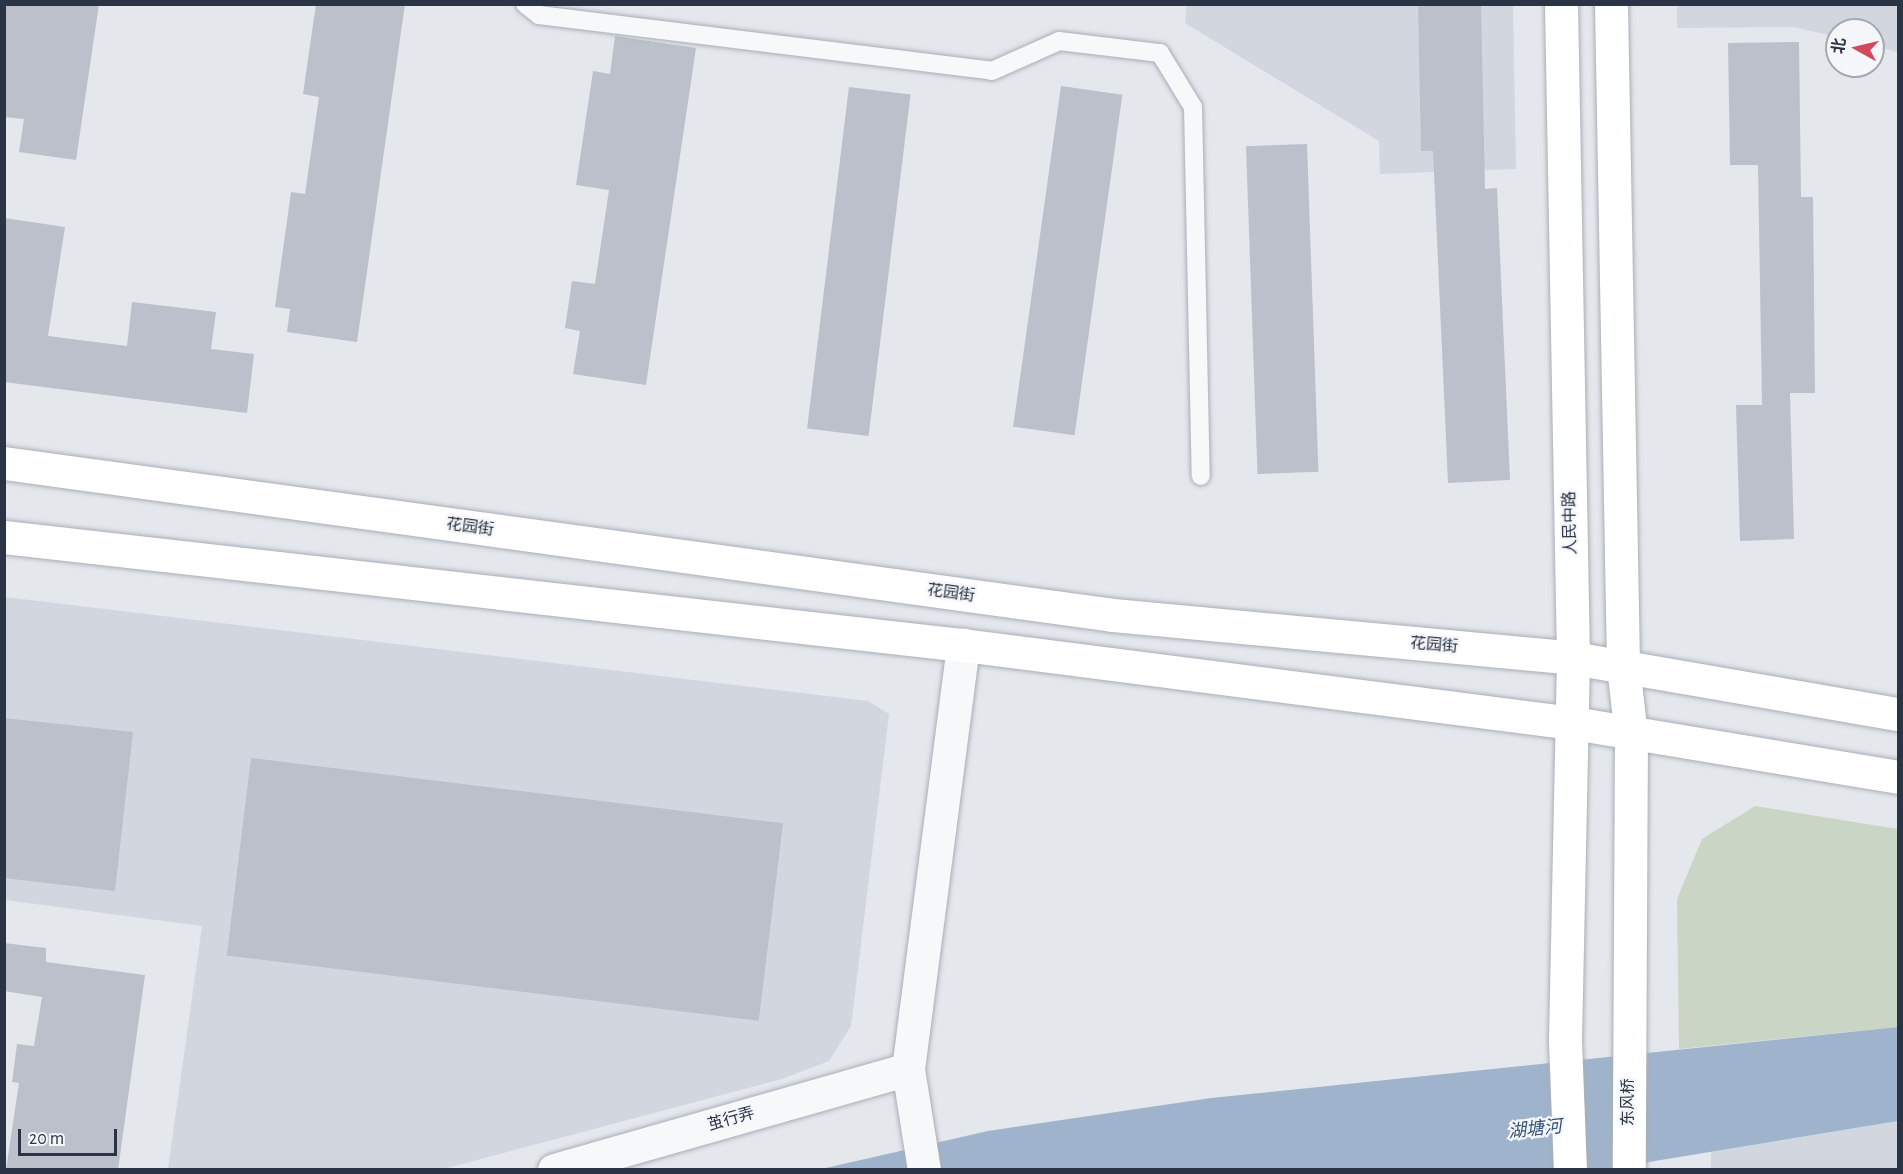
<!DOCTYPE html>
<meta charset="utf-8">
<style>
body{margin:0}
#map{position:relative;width:1903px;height:1174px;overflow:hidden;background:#e4e7ec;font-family:"Alegreya Sans","Noto Sans SC",sans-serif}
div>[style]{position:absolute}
.built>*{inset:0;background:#d2d6de}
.green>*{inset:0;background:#c9d6c5}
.water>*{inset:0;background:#9fb4cc}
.building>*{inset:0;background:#bbc0ca;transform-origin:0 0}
.roads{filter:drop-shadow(0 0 2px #a9aeb7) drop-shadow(0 0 2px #a9aeb7)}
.lane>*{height:18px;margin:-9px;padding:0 9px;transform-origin:9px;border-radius:9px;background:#f7f8fa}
.street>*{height:33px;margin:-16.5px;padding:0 16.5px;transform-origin:16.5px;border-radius:16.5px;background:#f7f8fa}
.secondary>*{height:33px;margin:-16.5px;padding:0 16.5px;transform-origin:16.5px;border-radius:16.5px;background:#fff}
.primary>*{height:33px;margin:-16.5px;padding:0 16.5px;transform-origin:16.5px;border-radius:16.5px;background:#fff}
span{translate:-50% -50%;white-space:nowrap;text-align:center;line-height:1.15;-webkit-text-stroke:4.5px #f4f6f9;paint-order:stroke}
.street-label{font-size:16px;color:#2b3445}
.water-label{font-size:18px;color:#34527a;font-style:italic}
.frame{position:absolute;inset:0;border:6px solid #2b3445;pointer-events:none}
.north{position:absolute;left:1825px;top:18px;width:60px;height:60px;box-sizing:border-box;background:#f4f6f9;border:2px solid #a4a8b1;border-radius:50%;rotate:278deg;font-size:16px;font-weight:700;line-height:24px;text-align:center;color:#2b3445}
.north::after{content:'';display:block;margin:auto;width:21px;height:27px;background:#d1495b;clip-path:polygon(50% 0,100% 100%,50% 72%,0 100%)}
.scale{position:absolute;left:18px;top:1129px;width:99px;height:27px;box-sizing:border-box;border:3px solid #2b3445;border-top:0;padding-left:8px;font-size:18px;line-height:21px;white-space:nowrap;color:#2b3445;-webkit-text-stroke:4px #f4f6f9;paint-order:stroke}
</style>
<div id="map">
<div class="built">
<div style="clip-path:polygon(1187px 5px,1513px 5px,1516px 169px,1380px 174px,1379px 141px,1185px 23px)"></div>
<div style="clip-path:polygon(1677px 5px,1898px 5px,1898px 52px,1873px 46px,1873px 30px,1837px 30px,1837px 37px,1793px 27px,1677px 28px)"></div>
<div style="clip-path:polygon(5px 597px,868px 701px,889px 714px,851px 1026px,829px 1061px,782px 1079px,443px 1169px,168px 1169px,202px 926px,5px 900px)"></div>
<div style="clip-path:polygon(1898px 1121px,1898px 1169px,1711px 1169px,1711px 1152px)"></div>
</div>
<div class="green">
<div style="clip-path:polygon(1755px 806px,1898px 829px,1898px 1027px,1679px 1049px,1677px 899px,1702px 839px)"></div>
</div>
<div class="water">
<div style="clip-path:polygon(1898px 1027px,1898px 1121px,1606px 1169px,817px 1170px,988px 1131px,1211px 1098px)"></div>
</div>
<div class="building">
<div style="clip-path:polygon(4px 4px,99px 4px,76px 160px,19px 152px,24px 119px,4px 117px)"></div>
<div style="clip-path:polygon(316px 4px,405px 4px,357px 342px,287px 332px,290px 309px,275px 307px,291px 192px,305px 194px,319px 97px,303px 94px)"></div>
<div style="clip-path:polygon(1418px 4px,1481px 4px,1485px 189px,1497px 188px,1510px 480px,1448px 483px,1433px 151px,1421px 151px)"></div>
<div style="clip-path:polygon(615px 36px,696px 48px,646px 385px,573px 374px,580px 331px,565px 328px,572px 281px,595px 284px,609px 190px,576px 185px,593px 71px,610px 74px)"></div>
<div style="clip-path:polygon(1799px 42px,1801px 197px,1813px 197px,1815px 393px,1790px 393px,1794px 539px,1740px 541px,1736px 405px,1762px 405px,1758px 165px,1730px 165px,1728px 43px)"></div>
<div style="left:1061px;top:86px;width:62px;height:344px;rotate:8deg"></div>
<div style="left:849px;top:87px;width:62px;height:344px;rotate:7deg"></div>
<div style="left:1307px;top:144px;width:328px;height:61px;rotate:88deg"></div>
<div style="clip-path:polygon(4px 218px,65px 227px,48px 336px,127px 346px,132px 302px,216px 312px,211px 349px,254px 354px,247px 413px,4px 382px)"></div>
<div style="clip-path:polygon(4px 718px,133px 732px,115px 891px,4px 878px)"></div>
<div style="left:251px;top:758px;width:536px;height:199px;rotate:7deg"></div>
<div style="clip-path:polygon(4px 943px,46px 948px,46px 962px,145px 975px,118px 1170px,6px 1170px,19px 1083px,12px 1082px,17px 1044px,34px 1046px,42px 997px,4px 991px)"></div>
</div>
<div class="roads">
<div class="lane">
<div style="left:525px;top:4px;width:18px;rotate:38deg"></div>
<div style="left:539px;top:15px;width:456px;rotate:7deg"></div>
<div style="left:992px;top:71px;width:73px;rotate:-24.1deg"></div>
<div style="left:1059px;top:41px;width:102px;rotate:6.8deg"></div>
<div style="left:1160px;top:53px;width:63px;rotate:58.6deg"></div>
<div style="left:1193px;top:107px;width:369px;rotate:88.8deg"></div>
</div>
<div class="street">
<div style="left:554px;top:1170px;width:368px;rotate:-15.9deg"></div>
<div style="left:924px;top:1170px;width:102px;rotate:-99deg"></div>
<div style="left:908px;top:1069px;width:428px;rotate:-82.6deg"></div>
</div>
<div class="secondary">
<div style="left:4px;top:463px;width:1119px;rotate:7.8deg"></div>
<div style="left:1113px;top:615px;width:462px;rotate:5.3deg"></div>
<div style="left:1573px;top:658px;width:330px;rotate:9.8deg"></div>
<div style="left:4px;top:537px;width:965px;rotate:6.43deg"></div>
<div style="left:963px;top:645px;width:615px;rotate:7.29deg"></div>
<div style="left:1573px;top:723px;width:329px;rotate:9.4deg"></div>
</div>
<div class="primary">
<div style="left:1561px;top:4px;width:654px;rotate:88.95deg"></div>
<div style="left:1573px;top:658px;width:383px;rotate:91.2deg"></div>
<div style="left:1565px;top:1041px;width:129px;rotate:87.8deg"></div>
<div style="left:1611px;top:4px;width:662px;rotate:88.96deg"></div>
<div style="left:1623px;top:666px;width:69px;rotate:83.4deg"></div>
<div style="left:1631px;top:735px;width:435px;rotate:90.3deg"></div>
</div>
</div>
<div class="street-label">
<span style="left:1570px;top:523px;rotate:-91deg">人民中路</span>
<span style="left:470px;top:527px;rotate:8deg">花园街</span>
<span style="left:951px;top:593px;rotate:8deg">花园街</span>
<span style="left:1434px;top:645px;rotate:5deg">花园街</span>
<span style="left:1628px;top:1102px;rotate:-90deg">东风桥</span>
<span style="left:731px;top:1119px;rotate:-16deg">茧行弄</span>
</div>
<div class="water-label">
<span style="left:1535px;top:1130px;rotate:-6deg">湖塘河</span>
</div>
<div class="frame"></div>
<div class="north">北</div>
<div class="scale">20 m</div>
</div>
